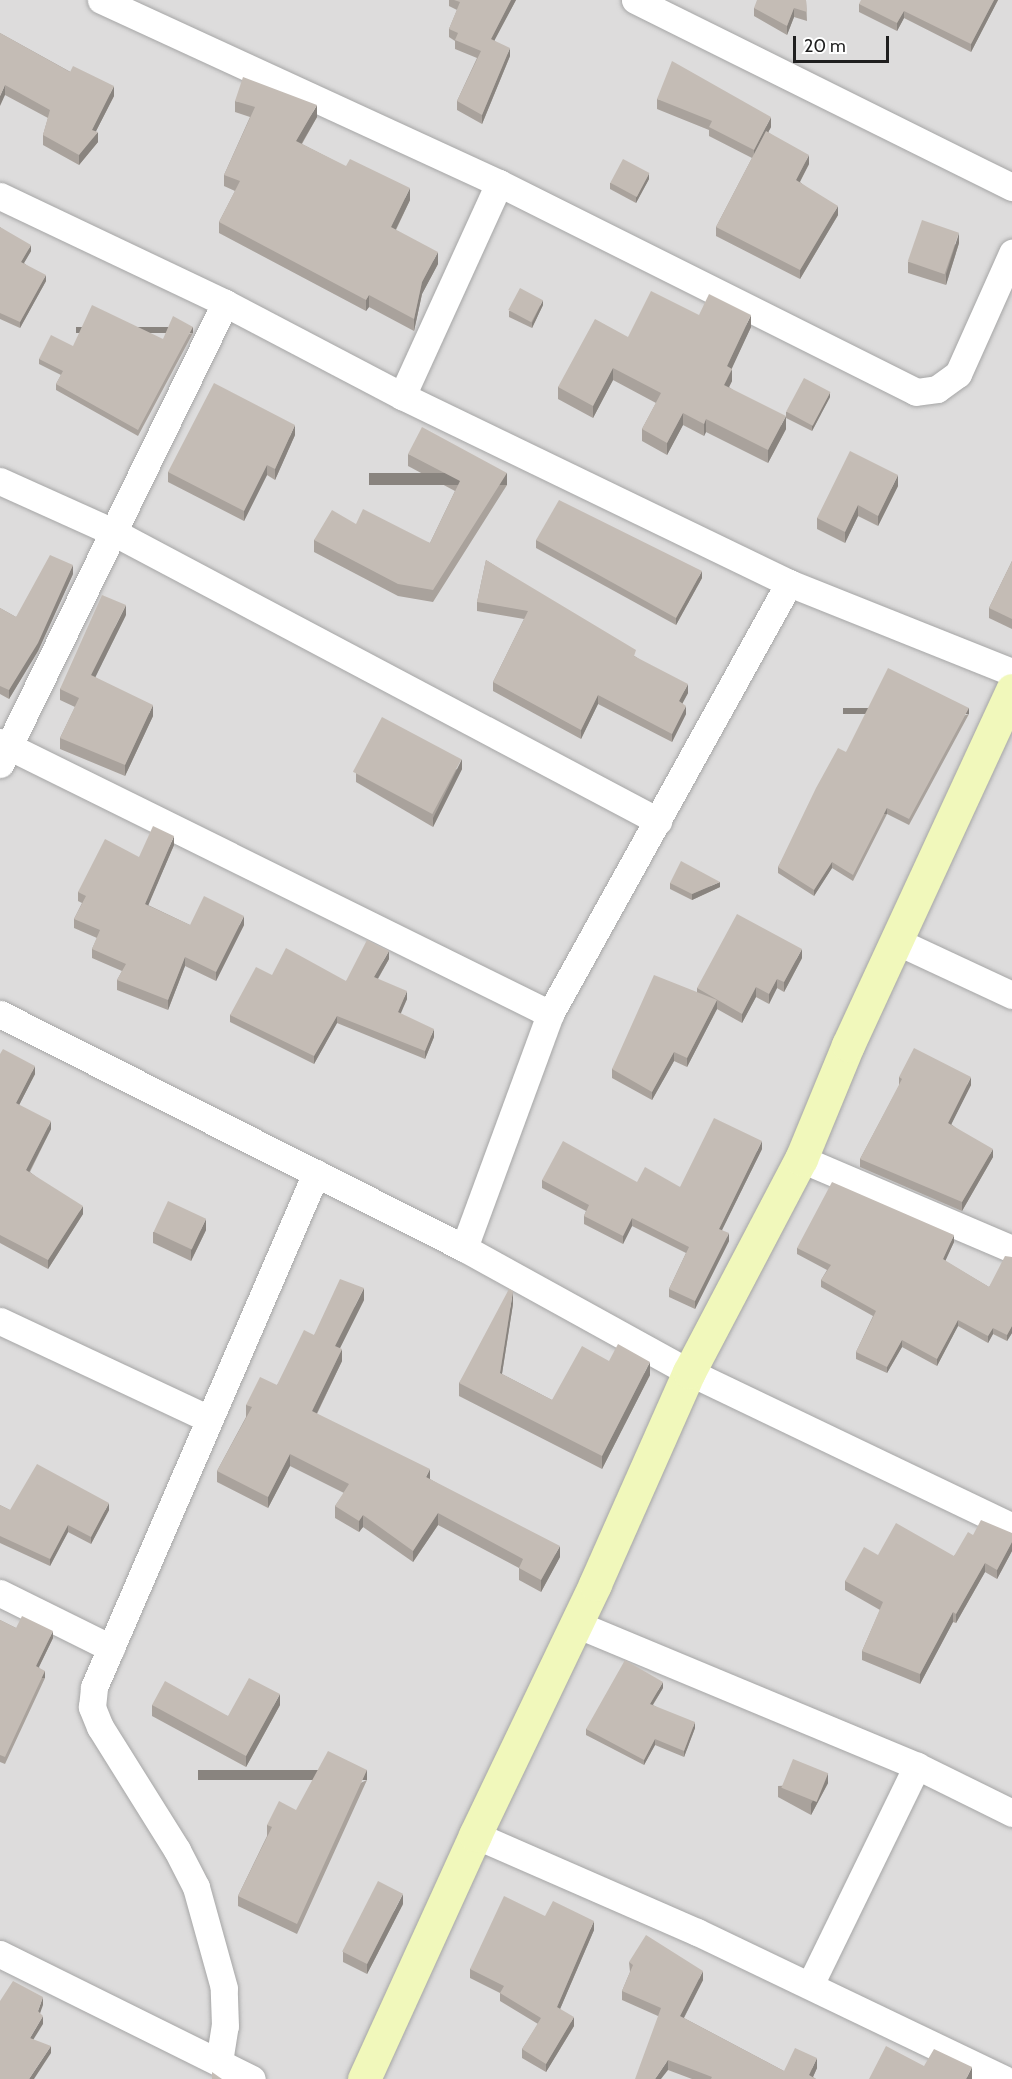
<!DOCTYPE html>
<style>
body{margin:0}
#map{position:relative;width:1012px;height:2079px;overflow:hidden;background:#f0ede5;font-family:Cabin,sans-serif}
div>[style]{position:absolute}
.residential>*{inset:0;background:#dddcdc;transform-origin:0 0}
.roads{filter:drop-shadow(0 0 2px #a6a6a6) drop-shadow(0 0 2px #a6a6a6)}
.street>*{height:27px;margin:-13.5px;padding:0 13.5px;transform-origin:13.5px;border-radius:13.5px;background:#fff}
.secondary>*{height:33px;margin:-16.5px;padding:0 16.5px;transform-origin:16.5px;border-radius:16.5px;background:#f1f8bb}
.wall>*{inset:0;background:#a9a29c}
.shaded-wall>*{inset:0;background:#89847f;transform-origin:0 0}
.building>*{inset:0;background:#c4bcb5;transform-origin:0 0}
span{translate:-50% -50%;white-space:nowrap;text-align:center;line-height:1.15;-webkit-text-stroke:4.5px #fff;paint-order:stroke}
.scale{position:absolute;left:793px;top:36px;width:96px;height:27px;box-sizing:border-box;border:3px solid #1f1f1f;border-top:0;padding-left:8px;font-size:18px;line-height:21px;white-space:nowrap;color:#1f1f1f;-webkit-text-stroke:4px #fff;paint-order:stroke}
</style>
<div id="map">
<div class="residential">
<div style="left:0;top:0;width:1012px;height:2079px"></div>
</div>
<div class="roads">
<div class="street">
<div style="left:101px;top:0;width:438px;rotate:24.7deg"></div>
<div style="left:499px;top:183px;width:466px;rotate:26.6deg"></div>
<div style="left:916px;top:392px;width:21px;rotate:-8deg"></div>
<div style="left:937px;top:389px;width:26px;rotate:-36deg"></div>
<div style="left:958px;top:374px;width:133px;rotate:-65.9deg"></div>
<div style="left:635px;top:0;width:421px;rotate:26.4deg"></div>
<div style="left:0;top:196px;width:249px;rotate:25.4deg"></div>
<div style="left:225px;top:303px;width:200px;rotate:27.7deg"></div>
<div style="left:402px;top:396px;width:430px;rotate:25.8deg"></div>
<div style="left:789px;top:583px;width:240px;rotate:21.8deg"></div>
<div style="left:402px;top:396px;width:234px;rotate:-65.5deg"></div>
<div style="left:0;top:481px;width:126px;rotate:24.3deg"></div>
<div style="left:115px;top:533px;width:615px;rotate:27.94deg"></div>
<div style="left:0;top:742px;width:614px;rotate:26.31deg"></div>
<div style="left:0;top:764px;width:513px;rotate:-63.98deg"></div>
<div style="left:896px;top:941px;width:128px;rotate:25deg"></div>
<div style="left:0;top:1014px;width:520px;rotate:26.76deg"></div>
<div style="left:464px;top:1248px;width:257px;rotate:28.9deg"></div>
<div style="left:689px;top:1372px;width:358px;rotate:25.6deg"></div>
<div style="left:801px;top:1159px;width:229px;rotate:23.1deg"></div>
<div style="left:464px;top:1248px;width:249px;rotate:-69.8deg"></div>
<div style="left:550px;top:1014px;width:493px;rotate:-61deg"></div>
<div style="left:0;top:1321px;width:231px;rotate:25.1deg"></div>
<div style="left:0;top:1593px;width:124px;rotate:26.4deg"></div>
<div style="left:576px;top:1624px;width:369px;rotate:22.6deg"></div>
<div style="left:917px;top:1766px;width:106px;rotate:26.3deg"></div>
<div style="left:475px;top:1835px;width:242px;rotate:23.6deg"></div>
<div style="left:697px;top:1932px;width:340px;rotate:25.6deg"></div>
<div style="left:0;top:1954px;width:281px;rotate:26.4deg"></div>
<div style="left:810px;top:1985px;width:244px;rotate:-64deg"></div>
<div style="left:219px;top:2062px;width:36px;rotate:-81deg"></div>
<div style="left:225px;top:2026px;width:38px;rotate:-92deg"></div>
<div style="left:224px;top:1988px;width:105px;rotate:-105.5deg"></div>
<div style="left:196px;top:1887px;width:42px;rotate:-117.2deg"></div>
<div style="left:177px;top:1850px;width:145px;rotate:-122deg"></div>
<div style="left:100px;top:1727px;width:22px;rotate:-112deg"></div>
<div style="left:92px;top:1707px;width:20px;rotate:-84deg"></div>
<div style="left:94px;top:1687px;width:560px;rotate:-66.64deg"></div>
</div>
<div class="secondary">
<div style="left:364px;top:2079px;width:268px;rotate:-65.5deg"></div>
<div style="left:475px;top:1835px;width:278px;rotate:-64.4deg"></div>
<div style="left:595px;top:1584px;width:232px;rotate:-66.1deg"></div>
<div style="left:689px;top:1372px;width:241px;rotate:-62.3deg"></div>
<div style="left:801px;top:1159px;width:123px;rotate:-67.6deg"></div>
<div style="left:848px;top:1045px;width:391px;rotate:-65.2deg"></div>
</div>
</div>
<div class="wall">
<div style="clip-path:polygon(449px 0,516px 0,494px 40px,510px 56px,482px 124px,457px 110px,457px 101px,477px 58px,455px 49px,455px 41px,449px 37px,449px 29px,457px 10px,449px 6px)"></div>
<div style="clip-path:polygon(806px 0,807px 21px,794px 17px,787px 35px,754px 16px,754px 8px)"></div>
<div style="clip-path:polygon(998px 0,971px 52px,904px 18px,897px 31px,859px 12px,859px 4px)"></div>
<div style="clip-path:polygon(0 33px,114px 96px,96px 131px,98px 142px,79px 165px,43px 145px,43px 135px,48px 118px,5px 95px)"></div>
<div style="clip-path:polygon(657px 99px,771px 127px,768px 132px,809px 164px,800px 182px,838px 215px,800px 279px,716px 236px,716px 227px,752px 158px,709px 136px,709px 130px,657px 109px)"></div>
<div style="clip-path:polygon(235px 101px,317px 117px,302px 144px,410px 200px,396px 230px,438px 264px,422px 294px,414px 331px,369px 307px,366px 311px,219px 233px,219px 222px,235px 191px,224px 186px,224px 175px,250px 117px,235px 112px)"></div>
<div style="clip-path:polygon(649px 179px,636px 203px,610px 189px,610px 183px)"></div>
<div style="clip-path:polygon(0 227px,31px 251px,24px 263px,46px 281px,20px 328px,0 319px)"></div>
<div style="clip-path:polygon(959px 243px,946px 285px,908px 273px,908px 262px)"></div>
<div style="clip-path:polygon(543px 305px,532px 328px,509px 317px,509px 311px)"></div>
<div style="clip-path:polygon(699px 315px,751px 327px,731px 369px,732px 381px,729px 387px,786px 429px,768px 463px,706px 432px,704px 436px,683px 425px,667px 455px,642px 441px,642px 429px,656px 403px,613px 380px,593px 418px,558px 399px,558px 387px,628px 337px)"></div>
<div style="clip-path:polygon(193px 333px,138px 436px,56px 390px,56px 384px,61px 375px,39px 364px,39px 359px,73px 346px,163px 339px)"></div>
<div style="clip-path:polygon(830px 397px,812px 431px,786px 418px,786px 412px)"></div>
<div style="clip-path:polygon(295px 435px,275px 480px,267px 475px,244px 521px,168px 482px,168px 472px)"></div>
<div style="clip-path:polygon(408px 454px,507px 485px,433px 602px,398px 596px,314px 552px,314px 540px,356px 524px,430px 543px,455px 491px,408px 466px)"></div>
<div style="clip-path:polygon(898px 486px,878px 526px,858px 516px,845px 543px,817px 529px,817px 518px)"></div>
<div style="clip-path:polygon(536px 540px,702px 578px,676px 625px,536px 548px)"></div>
<div style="clip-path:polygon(486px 560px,636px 657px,688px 693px,682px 703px,686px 714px,672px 742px,598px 704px,581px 739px,493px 691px,493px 682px,524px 619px,477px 611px,477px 602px)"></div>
<div style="clip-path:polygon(1012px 561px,1012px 629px,989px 618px,989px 608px)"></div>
<div style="clip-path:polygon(73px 574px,38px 651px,9px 699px,0 694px,0 608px,16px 617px)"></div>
<div style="clip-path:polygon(126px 615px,95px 677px,153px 716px,125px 776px,60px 749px,60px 738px,75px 707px,60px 700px,60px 689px)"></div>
<div style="clip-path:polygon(969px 714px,909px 825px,887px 814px,853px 881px,832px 868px,814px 896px,778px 873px,778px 867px,846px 752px)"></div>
<div style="clip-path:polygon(462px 769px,433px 827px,356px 782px,356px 773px)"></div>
<div style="clip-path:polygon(174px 845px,148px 905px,190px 925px,244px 925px,216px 981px,185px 966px,168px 1010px,117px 990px,117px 980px,122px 971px,92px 958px,92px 949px,97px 938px,74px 928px,74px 919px,82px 903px,78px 901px,78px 892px,139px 857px)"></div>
<div style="clip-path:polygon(670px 883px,720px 887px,692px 900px,670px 889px)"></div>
<div style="clip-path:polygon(802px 958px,784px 992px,777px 988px,769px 1004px,756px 997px,742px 1023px,717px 1009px,687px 1067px,674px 1061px,652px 1100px,612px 1078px,612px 1069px,697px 992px,697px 988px)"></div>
<div style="clip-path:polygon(389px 959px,378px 979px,407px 999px,400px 1013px,434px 1037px,425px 1059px,337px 1023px,314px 1064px,230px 1022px,230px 1015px,272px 975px,346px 981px)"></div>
<div style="clip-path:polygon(0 1054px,35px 1074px,19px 1105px,51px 1129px,30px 1172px,83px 1214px,48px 1269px,0 1243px)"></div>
<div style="clip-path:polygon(899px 1077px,971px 1085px,951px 1124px,993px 1157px,962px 1211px,860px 1167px,860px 1159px,899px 1086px)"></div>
<div style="clip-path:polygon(762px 1149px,722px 1230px,729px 1241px,695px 1309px,669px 1297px,669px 1289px,686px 1253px,632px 1226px,623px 1244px,584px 1224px,584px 1216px,586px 1211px,542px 1188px,542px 1180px,637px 1182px,680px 1187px)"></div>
<div style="clip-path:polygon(206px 1230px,191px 1261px,153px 1243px,153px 1232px)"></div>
<div style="clip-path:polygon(954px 1242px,945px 1261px,989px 1287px,1012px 1257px,1012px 1333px,1007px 1341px,993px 1334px,988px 1343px,958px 1326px,937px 1366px,902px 1347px,887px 1373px,856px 1359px,856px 1352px,873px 1316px,821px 1287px,821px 1280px,827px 1270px,797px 1254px,797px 1248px)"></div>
<div style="clip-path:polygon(364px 1300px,340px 1348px,342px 1361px,317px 1414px,430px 1479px,560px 1557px,541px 1592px,519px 1580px,519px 1568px,438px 1525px,413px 1562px,363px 1527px,359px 1532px,335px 1518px,335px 1506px,344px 1493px,290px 1466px,268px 1508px,217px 1482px,217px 1471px,246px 1417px,246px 1405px,277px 1385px,314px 1335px)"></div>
<div style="clip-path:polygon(513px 1304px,502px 1374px,552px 1400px,609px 1361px,650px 1375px,602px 1469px,459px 1396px,459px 1383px)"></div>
<div style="clip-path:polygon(0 1505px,10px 1510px,109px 1510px,91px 1544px,68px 1532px,50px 1566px,0 1543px)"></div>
<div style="clip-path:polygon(1012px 1533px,1012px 1551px,997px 1579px,985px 1572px,956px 1623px,953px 1622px,920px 1684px,862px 1660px,862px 1651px,880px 1610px,845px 1590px,845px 1581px,878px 1555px,954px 1556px,973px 1535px)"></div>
<div style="clip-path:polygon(0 1620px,16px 1628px,53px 1638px,39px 1667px,45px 1678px,5px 1764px,0 1762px)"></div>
<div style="clip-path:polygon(663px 1688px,653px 1705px,695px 1728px,684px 1757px,655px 1745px,644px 1765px,586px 1735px,586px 1729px)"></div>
<div style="clip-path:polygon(152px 1705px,228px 1716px,280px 1705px,246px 1767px,152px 1716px)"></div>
<div style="clip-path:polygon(367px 1780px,297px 1934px,238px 1906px,238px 1896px,267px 1836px,267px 1825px)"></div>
<div style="clip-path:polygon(828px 1783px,811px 1815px,778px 1797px,778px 1786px)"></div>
<div style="clip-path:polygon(403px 1904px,367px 1974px,343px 1962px,343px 1952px)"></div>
<div style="clip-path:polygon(545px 1916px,594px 1930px,560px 2009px,574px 2026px,546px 2072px,522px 2058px,522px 2049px,538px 2024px,500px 2001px,500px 1993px,470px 1978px,470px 1969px)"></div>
<div style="clip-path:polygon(629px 1962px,703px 1980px,684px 2018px,784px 2071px,817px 2068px,813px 2077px,816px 2079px,692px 2079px,668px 2070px,658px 2016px,622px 2000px,622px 1991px,630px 1972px)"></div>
</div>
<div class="shaded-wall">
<div style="clip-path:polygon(511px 0,516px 0,491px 47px,491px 39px)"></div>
<div style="clip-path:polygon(994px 0,998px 0,971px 52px,971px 44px)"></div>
<div style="clip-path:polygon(794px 8px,794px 17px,787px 35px,787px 26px)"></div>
<div style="clip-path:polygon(904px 11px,904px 18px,897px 31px,897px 23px)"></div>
<div style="clip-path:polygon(510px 48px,510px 56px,482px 124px,482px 115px)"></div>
<div style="clip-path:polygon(5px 85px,5px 95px,0 106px,0 96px)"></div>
<div style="clip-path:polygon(114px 86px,114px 96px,92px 139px,98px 132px,98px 142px,79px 165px,79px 155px)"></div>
<div style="clip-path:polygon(317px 105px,317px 117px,296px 153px,296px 141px)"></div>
<div style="clip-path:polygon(771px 117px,771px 127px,754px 160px,754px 150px)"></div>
<div style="clip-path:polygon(809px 155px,809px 164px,796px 189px,796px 180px)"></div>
<div style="clip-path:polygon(649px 173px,649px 179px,636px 203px,636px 198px)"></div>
<div style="clip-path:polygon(410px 188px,410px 200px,391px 239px,391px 227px)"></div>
<div style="clip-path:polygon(838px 206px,838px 215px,800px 279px,800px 270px)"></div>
<div style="clip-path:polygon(959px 233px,959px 243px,946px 285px,946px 274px)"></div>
<div style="clip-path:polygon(31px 245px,31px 251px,21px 268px,21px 262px)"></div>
<div style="clip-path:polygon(438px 252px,438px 264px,422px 294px,414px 331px,414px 319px,422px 282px)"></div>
<div style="clip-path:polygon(46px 275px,46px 281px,20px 328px,20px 322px)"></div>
<div style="clip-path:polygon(369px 295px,369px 307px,366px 311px,366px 300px)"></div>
<div style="clip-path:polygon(543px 300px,543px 305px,532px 328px,532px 323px)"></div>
<div style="clip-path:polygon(751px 315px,751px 327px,727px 379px,727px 366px)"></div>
<div style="left:193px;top:327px;width:6px;height:117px;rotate:90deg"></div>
<div style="clip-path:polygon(613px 368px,613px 380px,593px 418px,593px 406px)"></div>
<div style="clip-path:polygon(732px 369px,732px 381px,724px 397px,724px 385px)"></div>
<div style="clip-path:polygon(830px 392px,830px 397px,812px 431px,812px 426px)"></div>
<div style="clip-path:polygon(683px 413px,683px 425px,667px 455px,667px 443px)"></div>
<div style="clip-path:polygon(786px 416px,786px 429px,768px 463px,768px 450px)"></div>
<div style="clip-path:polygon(706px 419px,706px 432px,704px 436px,704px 424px)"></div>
<div style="clip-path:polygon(295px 425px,295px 435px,275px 480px,275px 469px)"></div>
<div style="clip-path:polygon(267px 465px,267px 475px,244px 521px,244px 511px)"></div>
<div style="left:507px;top:473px;width:12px;height:138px;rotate:90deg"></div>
<div style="clip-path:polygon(898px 475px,898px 486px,878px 526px,878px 516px)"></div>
<div style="clip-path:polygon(858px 505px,858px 516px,845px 543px,845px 532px)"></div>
<div style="clip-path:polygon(73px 565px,73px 574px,38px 651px,9px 699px,9px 690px)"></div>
<div style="clip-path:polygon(702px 571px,702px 578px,676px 625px,676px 618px)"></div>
<div style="clip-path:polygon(126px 605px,126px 615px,91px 686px,91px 675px)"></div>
<div style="clip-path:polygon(688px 684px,688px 693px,679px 710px,679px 701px)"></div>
<div style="clip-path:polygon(598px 695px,598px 704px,581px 739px,581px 730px)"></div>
<div style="clip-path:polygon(153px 705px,153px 716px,125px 776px,125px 765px)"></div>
<div style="clip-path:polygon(686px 706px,686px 714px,672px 742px,672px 734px)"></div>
<div style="left:969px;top:708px;width:6px;height:126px;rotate:90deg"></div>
<div style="clip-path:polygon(462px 759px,462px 769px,433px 827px,433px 818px)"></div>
<div style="left:887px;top:808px;width:6px;height:75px;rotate:90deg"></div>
<div style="clip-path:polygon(174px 836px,174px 845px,145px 913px,145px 904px)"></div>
<div style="clip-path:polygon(832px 862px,832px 868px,814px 896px,814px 890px)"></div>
<div style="clip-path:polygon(720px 882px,720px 887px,692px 900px,692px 894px)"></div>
<div style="clip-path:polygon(244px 916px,244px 925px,216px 981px,216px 972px)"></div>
<div style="clip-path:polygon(802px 949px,802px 958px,784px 992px,784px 982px)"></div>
<div style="clip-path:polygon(389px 951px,389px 959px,374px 985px,374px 977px)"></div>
<div style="clip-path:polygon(185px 957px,185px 966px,168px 1010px,168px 1000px)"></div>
<div style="clip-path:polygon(777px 979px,777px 988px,769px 1004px,769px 994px)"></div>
<div style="clip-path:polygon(756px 987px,756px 997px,742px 1023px,742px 1014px)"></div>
<div style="clip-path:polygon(407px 991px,407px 999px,398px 1020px,398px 1012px)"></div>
<div style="clip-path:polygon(717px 1000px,717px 1009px,687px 1067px,687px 1058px)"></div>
<div style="clip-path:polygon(337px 1016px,337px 1023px,314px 1064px,314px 1056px)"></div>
<div style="clip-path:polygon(434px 1029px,434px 1037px,425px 1059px,425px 1051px)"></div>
<div style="clip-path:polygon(674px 1052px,674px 1061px,652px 1100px,652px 1092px)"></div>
<div style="clip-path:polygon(35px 1066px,35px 1074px,16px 1111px,16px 1103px)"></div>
<div style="clip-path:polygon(971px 1077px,971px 1085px,948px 1131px,948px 1123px)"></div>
<div style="clip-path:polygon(51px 1121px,51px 1129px,26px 1178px,26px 1170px)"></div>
<div style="clip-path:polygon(762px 1141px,762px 1149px,719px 1236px,719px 1229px)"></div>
<div style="clip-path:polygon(993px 1149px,993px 1157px,962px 1211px,962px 1202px)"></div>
<div style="clip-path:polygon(83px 1206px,83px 1214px,48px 1269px,48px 1260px)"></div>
<div style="clip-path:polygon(632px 1218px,632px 1226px,623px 1244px,623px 1236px)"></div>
<div style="clip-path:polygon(206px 1219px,206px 1230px,191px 1261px,191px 1250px)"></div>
<div style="clip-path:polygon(729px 1233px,729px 1241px,695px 1309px,695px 1301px)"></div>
<div style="clip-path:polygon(954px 1235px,954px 1242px,943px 1266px,943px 1259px)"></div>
<div style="clip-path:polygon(364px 1288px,364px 1300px,335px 1358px,335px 1346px)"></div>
<div style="clip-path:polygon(513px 1291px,513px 1304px,500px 1386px,500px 1373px)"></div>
<div style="clip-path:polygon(958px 1320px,958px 1326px,937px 1366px,937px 1359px)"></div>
<div style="clip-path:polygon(1012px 1326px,1012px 1333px,1007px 1341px,1007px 1335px)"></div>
<div style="clip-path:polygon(993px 1328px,993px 1334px,988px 1343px,988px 1336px)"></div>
<div style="clip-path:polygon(902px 1340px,902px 1347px,887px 1373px,887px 1367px)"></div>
<div style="clip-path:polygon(342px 1349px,342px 1361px,312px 1423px,312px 1411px)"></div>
<div style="clip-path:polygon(650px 1362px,650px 1375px,602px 1469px,602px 1456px)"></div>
<div style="clip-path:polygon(290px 1454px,290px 1466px,268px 1508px,268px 1497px)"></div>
<div style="clip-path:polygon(430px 1469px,430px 1481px,426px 1477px)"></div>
<div style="clip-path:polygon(109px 1503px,109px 1510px,91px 1544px,91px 1537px)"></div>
<div style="clip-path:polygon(438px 1513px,438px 1525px,413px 1562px,413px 1551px)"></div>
<div style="clip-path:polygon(363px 1515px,363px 1527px,359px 1532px,359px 1521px)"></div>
<div style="clip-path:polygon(68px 1525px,68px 1532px,50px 1566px,50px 1559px)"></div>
<div style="clip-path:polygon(1012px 1542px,1012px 1551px,997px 1579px,997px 1570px)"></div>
<div style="clip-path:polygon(560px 1546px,560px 1557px,541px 1592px,541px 1580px)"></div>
<div style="clip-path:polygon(985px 1563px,985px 1572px,956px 1623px,956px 1614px)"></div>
<div style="clip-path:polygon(953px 1612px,953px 1622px,920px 1684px,920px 1674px)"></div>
<div style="clip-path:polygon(53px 1631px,53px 1638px,36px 1673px,36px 1666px)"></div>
<div style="left:45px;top:1671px;width:7px;height:95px;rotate:90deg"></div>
<div style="clip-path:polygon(663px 1682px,663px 1688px,650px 1709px,650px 1704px)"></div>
<div style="clip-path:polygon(280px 1694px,280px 1705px,246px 1767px,246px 1756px)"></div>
<div style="clip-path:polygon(695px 1722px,695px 1728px,684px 1757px,684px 1751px)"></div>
<div style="clip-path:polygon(655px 1739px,655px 1745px,644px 1765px,644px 1760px)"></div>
<div style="left:367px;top:1770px;width:10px;height:169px;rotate:90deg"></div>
<div style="clip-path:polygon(828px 1773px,828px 1783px,811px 1815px,811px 1804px)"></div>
<div style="clip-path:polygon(403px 1894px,403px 1904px,367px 1974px,367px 1964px)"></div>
<div style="clip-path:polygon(594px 1921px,594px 1930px,557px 2016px,557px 2007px)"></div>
<div style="clip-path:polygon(703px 1971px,703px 1980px,680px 2025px,680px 2016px)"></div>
<div style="clip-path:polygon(43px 1997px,43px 2005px,38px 2019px,38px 2011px)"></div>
<div style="clip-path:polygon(43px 2016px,43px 2024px,30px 2045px,30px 2038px)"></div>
<div style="clip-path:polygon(574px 2017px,574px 2026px,546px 2072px,546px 2064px)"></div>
<div style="clip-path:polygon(51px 2046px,51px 2053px,34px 2079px,29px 2079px)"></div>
<div style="clip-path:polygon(817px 2058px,817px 2068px,812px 2079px,809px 2075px)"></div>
<div style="clip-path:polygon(668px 2060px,668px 2070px,661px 2079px,655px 2079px)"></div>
<div style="clip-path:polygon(972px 2067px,972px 2079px,966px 2079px)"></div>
</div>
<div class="building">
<div style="clip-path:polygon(454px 0,511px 0,491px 39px,510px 48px,482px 115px,457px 101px,481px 51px,455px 40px,458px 33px,449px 29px,460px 2px)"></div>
<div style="clip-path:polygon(757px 0,806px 0,807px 12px,794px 8px,787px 26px,754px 8px)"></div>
<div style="clip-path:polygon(861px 0,994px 0,971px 44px,904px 11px,897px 23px,859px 4px)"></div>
<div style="clip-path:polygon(0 33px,70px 72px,73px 66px,114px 86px,92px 130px,98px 132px,79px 155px,43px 135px,50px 110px,5px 85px,0 96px)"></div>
<div style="clip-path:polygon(672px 61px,771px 117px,754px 150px,709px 127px,712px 121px,657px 99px)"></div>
<div style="clip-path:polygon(243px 77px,317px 105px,296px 141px,346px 166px,350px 159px,410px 188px,391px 227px,438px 252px,422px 282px,414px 319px,369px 295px,366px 300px,219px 222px,240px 181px,224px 175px,255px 107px,235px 101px)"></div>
<div style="clip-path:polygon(766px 131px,809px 155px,796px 180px,838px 206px,800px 270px,716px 227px)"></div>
<div style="left:623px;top:159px;width:30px;height:27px;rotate:28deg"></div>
<div style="left:922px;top:220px;width:39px;height:44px;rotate:19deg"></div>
<div style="clip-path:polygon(0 227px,31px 245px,21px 262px,46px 275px,20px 322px,0 313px)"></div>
<div style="left:520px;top:288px;width:26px;height:25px;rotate:28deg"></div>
<div style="clip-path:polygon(651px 291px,699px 315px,709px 294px,751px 315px,727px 366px,732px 369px,724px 385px,786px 416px,768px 450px,706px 419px,704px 424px,683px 413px,667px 443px,642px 429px,661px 393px,613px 368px,593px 406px,558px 387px,595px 319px,628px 337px)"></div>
<div style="clip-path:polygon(92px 305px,163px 339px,173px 316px,193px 327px,138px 430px,56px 384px,63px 371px,39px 359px,51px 335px,73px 346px)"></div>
<div style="left:804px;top:378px;width:30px;height:38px;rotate:28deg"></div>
<div style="clip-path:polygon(214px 383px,295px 425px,275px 469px,267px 465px,244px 511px,168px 472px)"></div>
<div style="clip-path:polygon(422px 427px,507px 473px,433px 590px,398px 584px,314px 540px,332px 510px,356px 524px,363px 509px,430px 543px,460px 481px,408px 454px)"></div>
<div style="clip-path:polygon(850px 451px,898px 475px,878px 516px,858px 505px,845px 532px,817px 518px)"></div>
<div style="clip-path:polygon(559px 500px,702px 571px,676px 618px,536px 540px)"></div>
<div style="clip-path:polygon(50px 555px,73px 565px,38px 643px,9px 690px,0 686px,0 608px,16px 617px)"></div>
<div style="clip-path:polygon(486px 560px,636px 650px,634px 656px,688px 684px,679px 701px,686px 706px,672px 734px,598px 695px,581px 730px,493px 682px,528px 611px,477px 602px)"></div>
<div style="clip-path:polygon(1012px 561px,1012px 619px,989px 608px)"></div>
<div style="clip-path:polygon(102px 595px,126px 605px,91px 675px,153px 705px,125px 765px,60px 738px,79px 698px,60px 689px)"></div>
<div style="clip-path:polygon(888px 668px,969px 708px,909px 819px,887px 808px,853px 875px,832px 862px,814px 890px,778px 867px,816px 788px,838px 748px,846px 752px)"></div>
<div style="left:382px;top:717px;width:90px;height:62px;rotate:28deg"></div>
<div style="clip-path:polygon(153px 826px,174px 836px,145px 904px,190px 925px,204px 896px,244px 916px,216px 972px,185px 957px,168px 1000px,117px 980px,126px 964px,92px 949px,100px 930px,74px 919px,86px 896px,78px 892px,105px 839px,139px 857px)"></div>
<div style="clip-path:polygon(681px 861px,720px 882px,692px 894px,670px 883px)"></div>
<div style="clip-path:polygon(737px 914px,802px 949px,784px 982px,777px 979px,769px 994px,756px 987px,742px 1014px,697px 988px)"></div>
<div style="clip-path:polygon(367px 940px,389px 951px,374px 977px,407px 991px,398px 1012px,434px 1029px,425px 1051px,337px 1016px,314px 1056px,230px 1015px,256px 967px,272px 975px,286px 948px,346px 981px)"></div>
<div style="clip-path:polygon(654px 975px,717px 1000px,687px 1058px,674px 1052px,652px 1092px,612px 1069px)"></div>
<div style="clip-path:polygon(914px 1048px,971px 1077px,948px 1123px,993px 1149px,962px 1202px,860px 1159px,902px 1079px,899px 1077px)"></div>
<div style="clip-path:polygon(3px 1049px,35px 1066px,16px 1103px,51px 1121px,26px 1170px,83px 1206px,48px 1260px,0 1235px,0 1054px)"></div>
<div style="clip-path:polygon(714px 1118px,762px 1141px,719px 1229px,729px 1233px,695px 1301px,669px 1289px,689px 1247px,632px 1218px,623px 1236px,584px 1216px,589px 1205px,542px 1180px,563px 1141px,637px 1182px,645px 1167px,680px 1187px)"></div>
<div style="clip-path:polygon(832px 1182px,954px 1235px,943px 1259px,989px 1287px,1005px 1256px,1012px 1257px,1012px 1326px,1007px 1335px,993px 1328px,988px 1336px,958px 1320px,937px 1359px,902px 1340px,887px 1367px,856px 1352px,876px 1311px,821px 1280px,831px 1265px,797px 1248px)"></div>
<div style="left:168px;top:1201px;width:42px;height:34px;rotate:25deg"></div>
<div style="clip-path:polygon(340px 1279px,364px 1288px,335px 1346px,342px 1349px,312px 1411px,430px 1469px,426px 1477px,560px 1546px,541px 1580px,519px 1568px,523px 1559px,438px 1513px,413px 1551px,363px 1515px,359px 1521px,335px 1506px,349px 1484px,290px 1454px,268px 1497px,217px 1471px,252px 1407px,246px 1405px,260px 1377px,277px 1385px,304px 1330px,314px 1335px)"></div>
<div style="clip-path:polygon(509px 1289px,513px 1291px,500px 1373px,552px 1400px,582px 1346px,609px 1361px,618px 1344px,650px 1362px,602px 1456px,459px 1383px)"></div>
<div style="clip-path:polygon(37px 1464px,109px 1503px,91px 1537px,68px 1525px,50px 1559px,0 1536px,0 1505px,10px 1510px)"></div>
<div style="clip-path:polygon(981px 1520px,1012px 1533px,1012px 1542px,997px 1570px,985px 1563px,956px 1614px,953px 1612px,920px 1674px,862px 1651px,883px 1602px,845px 1581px,864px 1547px,878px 1555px,896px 1523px,954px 1556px,968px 1532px,973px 1535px)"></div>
<div style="clip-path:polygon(22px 1616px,53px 1631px,36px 1666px,45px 1671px,5px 1757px,0 1755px,0 1620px,16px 1628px)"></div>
<div style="clip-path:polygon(625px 1660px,663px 1682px,650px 1704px,695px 1722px,684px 1751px,655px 1739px,644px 1760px,586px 1729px)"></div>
<div style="clip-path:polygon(249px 1678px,280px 1694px,246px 1756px,152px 1705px,165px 1681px,228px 1716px)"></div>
<div style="clip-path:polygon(328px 1751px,367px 1770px,297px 1924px,238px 1896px,272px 1827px,267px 1825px,279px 1801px,296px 1810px)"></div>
<div style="left:793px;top:1759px;width:38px;height:31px;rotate:22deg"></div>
<div style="left:378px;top:1881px;width:28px;height:79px;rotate:27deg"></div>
<div style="clip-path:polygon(504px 1896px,545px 1916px,553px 1901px,594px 1921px,557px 2007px,574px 2017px,546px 2064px,522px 2049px,541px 2018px,500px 1993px,504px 1986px,470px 1969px)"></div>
<div style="clip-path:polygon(646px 1935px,703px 1971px,680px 2016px,784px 2071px,795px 2048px,817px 2058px,809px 2075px,816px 2079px,711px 2079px,712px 2077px,668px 2060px,655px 2079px,635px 2079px,661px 2008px,622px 1991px,633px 1965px,629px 1962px)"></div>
<div style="clip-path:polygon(13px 1981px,43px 1997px,38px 2011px,43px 2016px,30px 2038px,51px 2046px,29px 2079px,0 2079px,0 2001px)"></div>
<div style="clip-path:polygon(886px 2046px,924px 2066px,934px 2049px,972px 2067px,966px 2079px,869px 2079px)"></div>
<div style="clip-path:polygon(212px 2072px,222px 2079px,212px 2079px)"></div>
</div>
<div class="scale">20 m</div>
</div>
